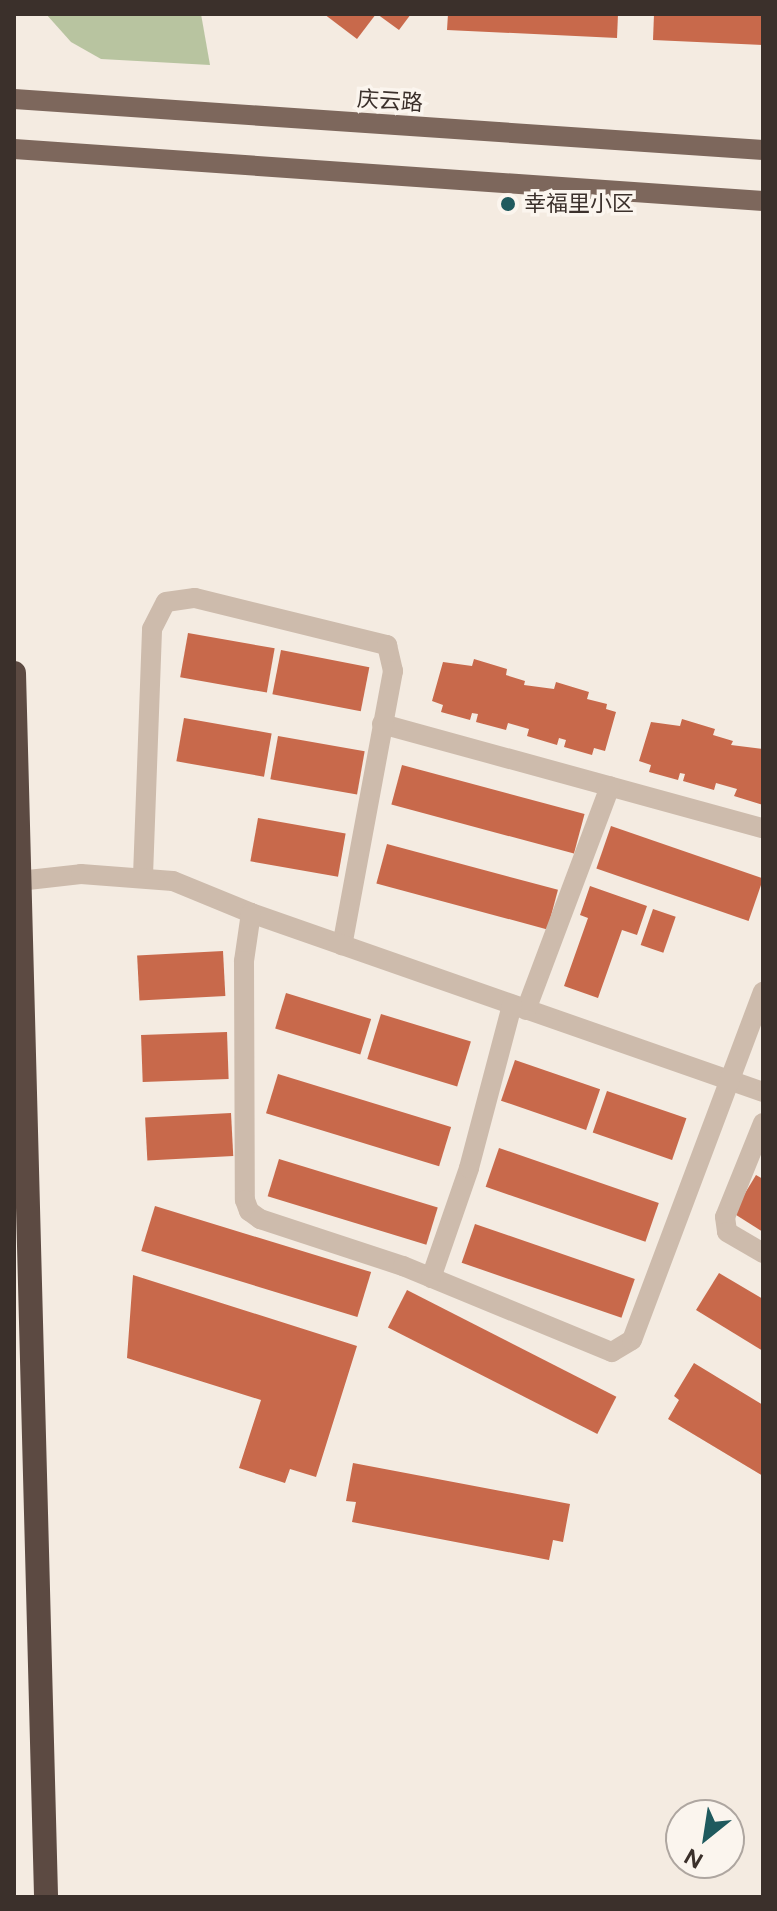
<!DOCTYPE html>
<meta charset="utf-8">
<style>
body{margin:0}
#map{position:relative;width:777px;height:1911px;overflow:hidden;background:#f4ebe1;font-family:Figtree,"Noto Sans SC",sans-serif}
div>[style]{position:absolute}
.green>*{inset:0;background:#b8c4a0}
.building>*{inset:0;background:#c8694b;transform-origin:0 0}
.minor>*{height:20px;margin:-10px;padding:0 10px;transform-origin:10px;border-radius:10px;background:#cdbbac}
.major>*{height:20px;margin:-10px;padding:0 10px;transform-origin:10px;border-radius:10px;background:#7d675c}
.highway>*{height:24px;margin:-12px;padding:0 12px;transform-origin:12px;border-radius:12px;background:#5c4a42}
.dots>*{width:22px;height:22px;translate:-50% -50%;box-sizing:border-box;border:4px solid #fbf5ee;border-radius:50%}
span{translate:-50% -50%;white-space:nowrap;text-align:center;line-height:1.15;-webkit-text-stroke:7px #fbf5ee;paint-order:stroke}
.street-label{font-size:22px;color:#3b302b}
.poi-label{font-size:22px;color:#3b302b}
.left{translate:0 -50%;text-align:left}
.frame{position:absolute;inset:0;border:16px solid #3b302b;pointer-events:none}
.north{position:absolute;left:665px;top:1799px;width:80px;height:80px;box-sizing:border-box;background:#fbf5ee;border:2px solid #aea6a0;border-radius:50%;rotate:210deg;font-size:22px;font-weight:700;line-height:32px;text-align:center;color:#3b302b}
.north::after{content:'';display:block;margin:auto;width:28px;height:36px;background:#1f5a5e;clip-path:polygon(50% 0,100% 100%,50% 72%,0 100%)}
</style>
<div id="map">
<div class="green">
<div style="clip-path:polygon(46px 14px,201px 14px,210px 65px,101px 59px,71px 42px)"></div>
</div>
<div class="building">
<div style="clip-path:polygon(324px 14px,376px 14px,357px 39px)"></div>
<div style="clip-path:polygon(377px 14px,411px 14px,399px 30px)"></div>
<div style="clip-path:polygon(448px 14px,618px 14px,617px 38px,447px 30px)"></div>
<div style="clip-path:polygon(654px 14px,763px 14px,763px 45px,653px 40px)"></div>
<div style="left:188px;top:633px;width:88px;height:45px;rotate:10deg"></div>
<div style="left:281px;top:650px;width:90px;height:45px;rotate:11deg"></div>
<div style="clip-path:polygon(474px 659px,507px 669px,506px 675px,525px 681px,524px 685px,554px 689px,556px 682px,589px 692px,587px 699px,607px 704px,606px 709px,616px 712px,605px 751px,594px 748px,592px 755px,564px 747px,566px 740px,559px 738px,557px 745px,527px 736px,529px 729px,508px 723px,506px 730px,476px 722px,478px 714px,472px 713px,470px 720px,441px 712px,443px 705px,432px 701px,443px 662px,472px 666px)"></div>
<div style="left:184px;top:718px;width:89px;height:44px;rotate:10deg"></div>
<div style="clip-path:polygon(682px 719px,715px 729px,713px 735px,733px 741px,731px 745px,763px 749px,763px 805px,734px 796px,737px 789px,716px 783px,714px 790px,683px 781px,685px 774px,680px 773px,678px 780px,649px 772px,651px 765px,639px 761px,651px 722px,680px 726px)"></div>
<div style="left:278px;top:736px;width:88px;height:44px;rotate:10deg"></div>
<div style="left:402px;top:765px;width:189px;height:41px;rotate:15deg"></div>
<div style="left:258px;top:818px;width:89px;height:44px;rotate:10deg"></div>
<div style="left:611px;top:826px;width:161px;height:45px;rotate:19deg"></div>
<div style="left:387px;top:844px;width:177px;height:41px;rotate:15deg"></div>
<div style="clip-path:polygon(590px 886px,647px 906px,637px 935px,622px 930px,598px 998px,564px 986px,588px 918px,580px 915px)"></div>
<div style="left:653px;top:909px;width:24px;height:38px;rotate:19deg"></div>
<div style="left:223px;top:951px;width:45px;height:86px;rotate:87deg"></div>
<div style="left:286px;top:993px;width:89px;height:37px;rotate:17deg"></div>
<div style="left:381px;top:1014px;width:94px;height:47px;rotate:17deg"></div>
<div style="left:227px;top:1032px;width:47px;height:86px;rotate:88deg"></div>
<div style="left:515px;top:1060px;width:90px;height:43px;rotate:19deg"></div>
<div style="left:278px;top:1074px;width:181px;height:41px;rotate:17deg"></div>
<div style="left:607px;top:1091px;width:84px;height:44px;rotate:19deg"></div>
<div style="left:231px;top:1113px;width:43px;height:86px;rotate:87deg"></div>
<div style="left:499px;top:1148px;width:169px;height:41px;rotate:19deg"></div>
<div style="left:279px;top:1159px;width:166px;height:39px;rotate:17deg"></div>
<div style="clip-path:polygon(756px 1175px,763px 1179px,763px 1232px,733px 1213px)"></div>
<div style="left:155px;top:1206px;width:226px;height:47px;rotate:17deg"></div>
<div style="left:475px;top:1224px;width:169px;height:41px;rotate:19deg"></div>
<div style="clip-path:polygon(719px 1273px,763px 1299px,763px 1351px,696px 1310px)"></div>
<div style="clip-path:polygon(133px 1275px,357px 1346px,316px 1477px,290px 1469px,285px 1483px,239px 1468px,261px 1400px,127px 1358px)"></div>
<div style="left:407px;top:1290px;width:235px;height:42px;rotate:27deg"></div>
<div style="clip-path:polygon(694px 1363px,763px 1405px,763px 1476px,668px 1419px,679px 1400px,674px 1396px)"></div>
<div style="clip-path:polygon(353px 1463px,570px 1504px,563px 1542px,553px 1540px,549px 1560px,352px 1522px,356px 1502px,346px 1501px)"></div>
</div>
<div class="minor">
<div style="left:382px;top:724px;width:395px;rotate:15.3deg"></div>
<div style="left:143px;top:876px;width:247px;rotate:-87.9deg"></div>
<div style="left:152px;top:629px;width:30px;rotate:-63deg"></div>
<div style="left:166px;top:602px;width:29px;rotate:-8deg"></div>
<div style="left:195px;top:598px;width:198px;rotate:13.8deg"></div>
<div style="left:387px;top:645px;width:27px;rotate:77deg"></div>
<div style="left:393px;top:671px;width:279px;rotate:100.5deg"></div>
<div style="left:19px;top:881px;width:62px;rotate:-6.4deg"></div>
<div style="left:81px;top:874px;width:92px;rotate:4.4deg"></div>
<div style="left:173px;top:881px;width:84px;rotate:22.3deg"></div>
<div style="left:251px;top:913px;width:542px;rotate:19.27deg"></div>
<div style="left:251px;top:913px;width:49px;rotate:98.3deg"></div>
<div style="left:244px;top:961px;width:239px;rotate:89.8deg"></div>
<div style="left:245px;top:1200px;width:12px;rotate:70deg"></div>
<div style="left:249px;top:1211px;width:14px;rotate:36deg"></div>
<div style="left:260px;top:1219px;width:151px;rotate:18.2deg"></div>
<div style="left:403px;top:1266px;width:226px;rotate:22.4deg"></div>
<div style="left:612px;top:1352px;width:23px;rotate:-31deg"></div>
<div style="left:632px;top:1340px;width:372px;rotate:-69.4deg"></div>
<div style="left:526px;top:1010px;width:239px;rotate:-69.4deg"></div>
<div style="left:763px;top:1123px;width:101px;rotate:112deg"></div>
<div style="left:725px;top:1217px;width:15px;rotate:82deg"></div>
<div style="left:727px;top:1232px;width:42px;rotate:30.3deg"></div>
<div style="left:431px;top:1278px;width:116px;rotate:-70.9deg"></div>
<div style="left:469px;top:1168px;width:169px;rotate:-75.2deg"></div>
</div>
<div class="major">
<div style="left:14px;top:99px;width:751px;rotate:3.9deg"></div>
<div style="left:14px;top:149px;width:751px;rotate:3.97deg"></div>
</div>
<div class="highway">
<div style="left:14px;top:673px;width:1224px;rotate:88.5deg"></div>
</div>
<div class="dots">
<div style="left:508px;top:204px;background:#1f5a5e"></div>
</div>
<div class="street-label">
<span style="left:390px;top:101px;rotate:4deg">庆云路</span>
</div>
<div class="poi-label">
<span class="left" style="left:524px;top:204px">幸福里小区</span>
</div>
<div class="frame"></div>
<div class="north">N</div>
</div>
